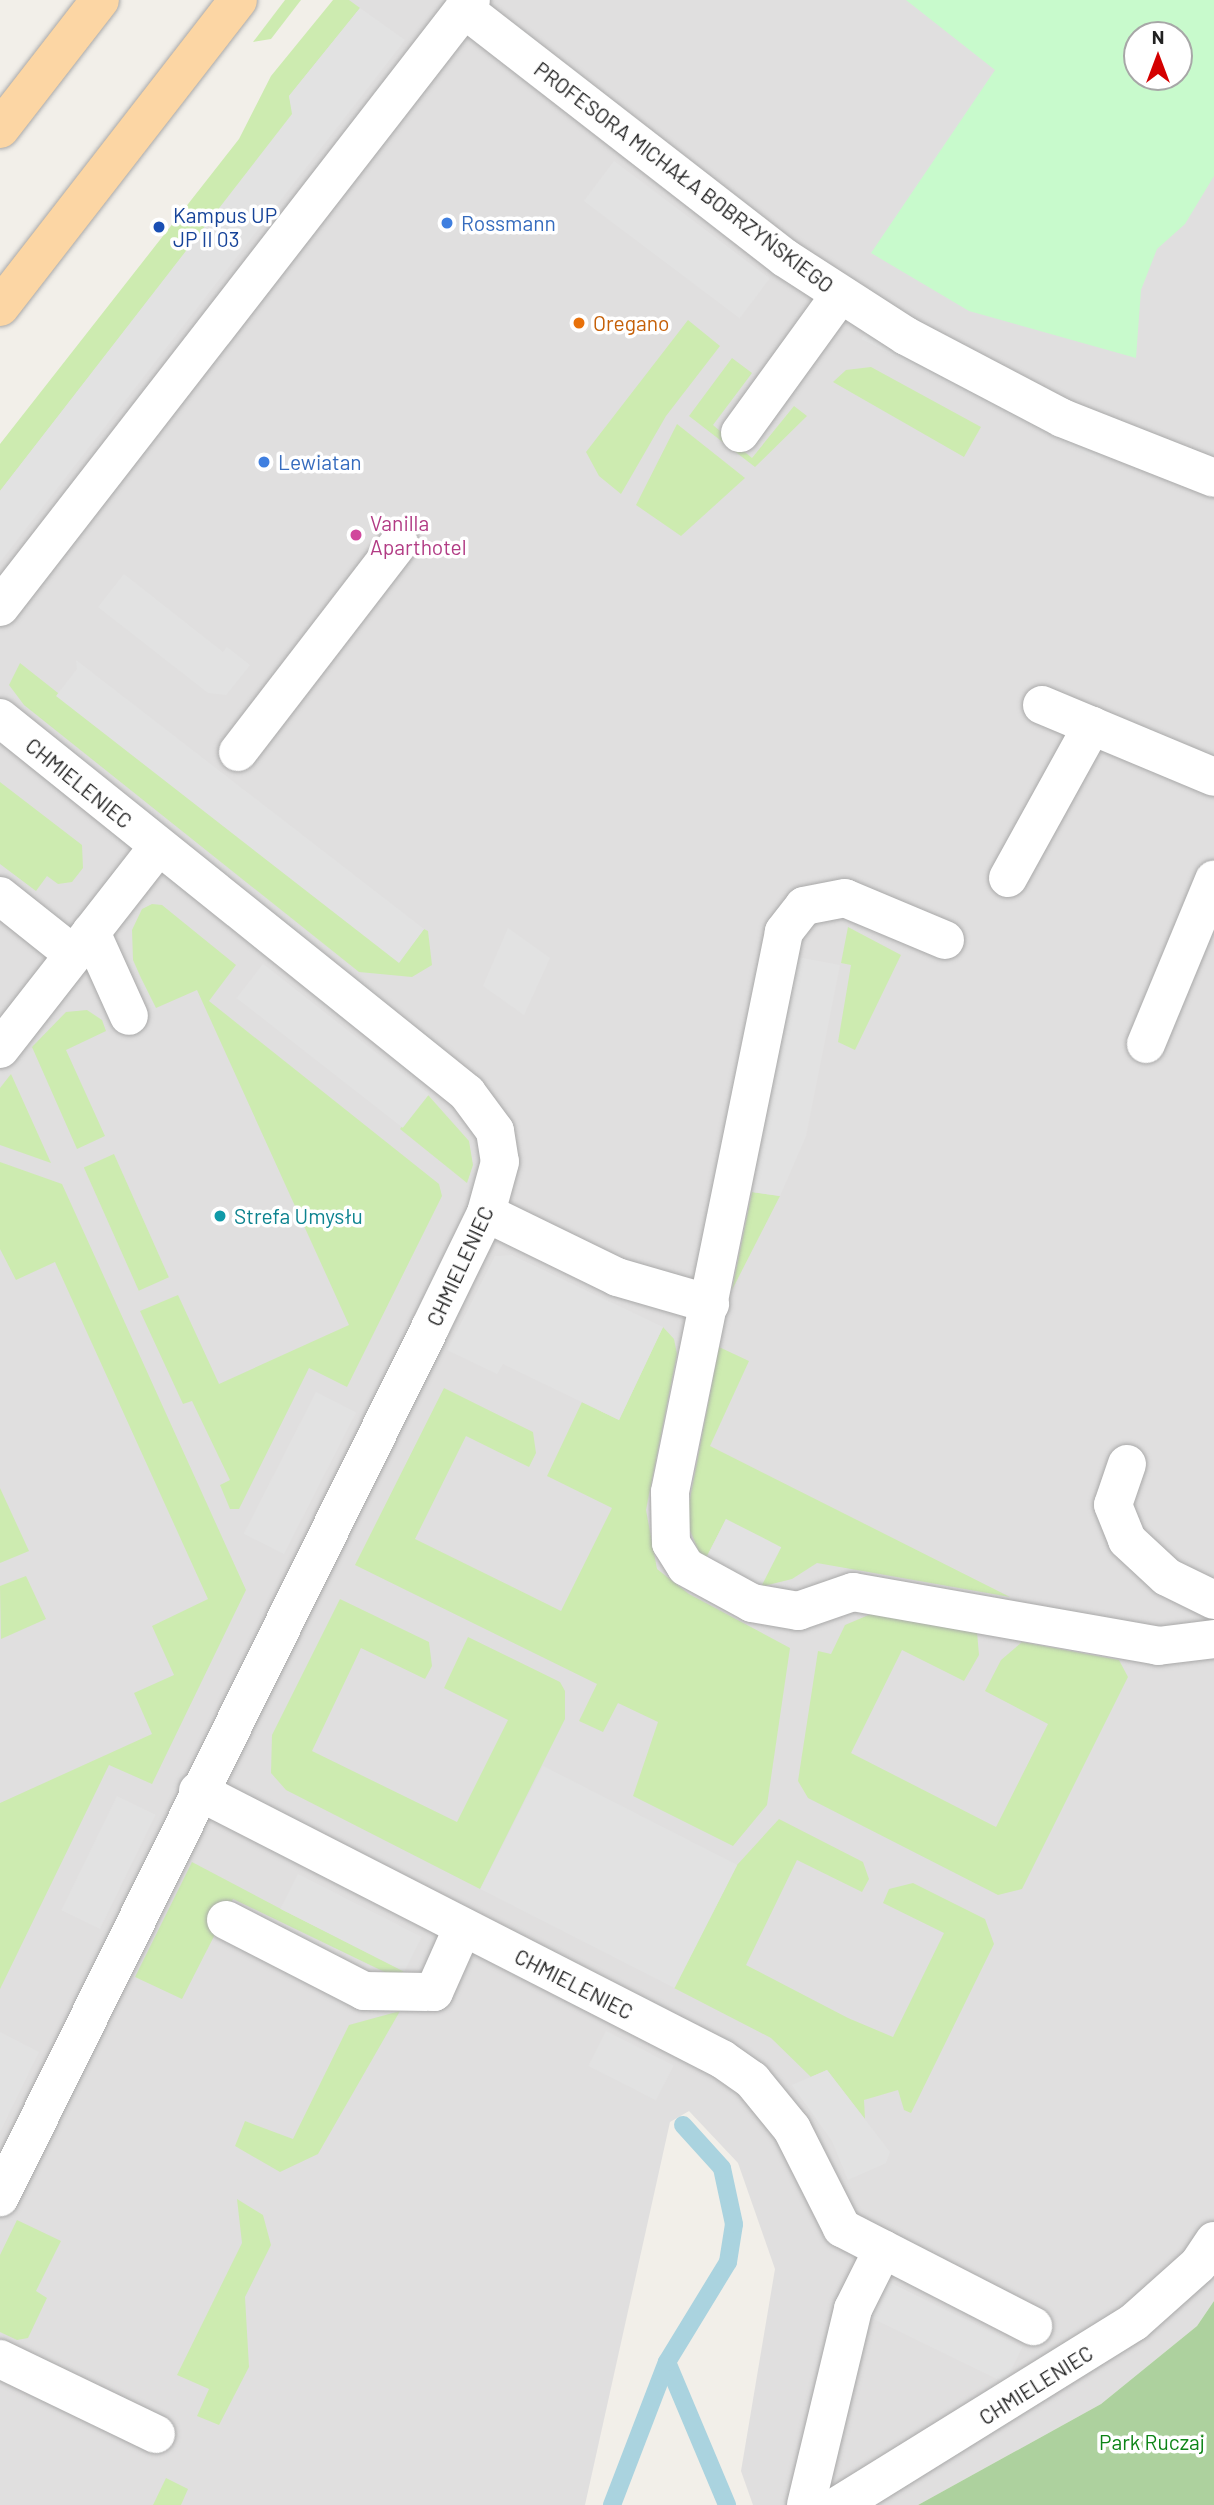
<!DOCTYPE html>
<meta charset="utf-8">
<style>
body{margin:0}
#map{position:relative;width:1214px;height:2505px;overflow:hidden;background:#f2efe9;font-family:Barlow,sans-serif}
div>[style]{position:absolute}
.residential>*{inset:0;background:#e0dfdf}
.grass>*{inset:0;background:#cdebb0;transform-origin:0 0}
.forest>*{inset:0;background:#add19e}
.park>*{inset:0;background:#c8facc}
.parking>*{inset:0;background:#e2e2e2;transform-origin:0 0}
.stream>*{height:18px;margin:-9px;padding:0 9px;transform-origin:9px;border-radius:9px;background:#aad3df}
.roads{filter:drop-shadow(0 0 2px #a9a9a9) drop-shadow(0 0 2px #a9a9a9)}
.minor>*{height:38px;margin:-19px;padding:0 19px;transform-origin:19px;border-radius:19px;background:#fff}
.major>*{height:38px;margin:-19px;padding:0 19px;transform-origin:19px;border-radius:19px;background:#fcd6a4}
.dots>*{width:19px;height:19px;translate:-50% -50%;box-sizing:border-box;border:4px solid #fff;border-radius:50%}
span{translate:-50% -50%;white-space:nowrap;text-align:center;line-height:1.15;-webkit-text-stroke:7px #fff;paint-order:stroke}
.street-label{font-size:21px;color:#222}
.transit-label{font-size:21px;color:#164399}
.left{translate:0 -50%;text-align:left}
.shop-label{font-size:21px;color:#366cbe}
.food-label{font-size:21px;color:#c56008}
.hotel-label{font-size:21px;color:#b23c85}
.culture-label{font-size:21px;color:#0d838f}
.park-label{font-size:21px;color:#0c8416}
.north{position:absolute;left:1123px;top:21px;width:70px;height:70px;box-sizing:border-box;background:#fff;border:2px solid #a7a7a7;border-radius:50%;rotate:0deg;font-size:19px;font-weight:700;line-height:28px;text-align:center;color:#222}
.north::after{content:'';display:block;margin:auto;width:24px;height:32px;background:#d40000;clip-path:polygon(50% 0,100% 100%,50% 72%,0 100%)}
</style>
<div id="map">
<div class="residential">
<div style="clip-path:polygon(evenodd,339px 0,1214px 0,1214px 2301px,1197px 2326px,1101px 2404px,918px 2505px,753px 2505px,741px 2471px,775px 2269px,738px 2163px,689px 2111px,670px 2122px,585px 2505px,0 2505px,0 457px,245px 140px,339px 0,1137px 35px,1179px 35px,1179px 77px,1137px 77px,1137px 35px)"></div>
</div>
<div class="grass">
<div style="clip-path:polygon(285px 0,301px 0,271px 39px,253px 42px)"></div>
<div style="clip-path:polygon(333px 0,349px 0,360px 8px,289px 96px,293px 114px,0 491px,0 444px,239px 139px,271px 76px)"></div>
<div style="clip-path:polygon(688px 320px,720px 346px,666px 416px,621px 494px,599px 476px,586px 452px)"></div>
<div style="clip-path:polygon(732px 358px,752px 373px,713px 425px,752px 458px,794px 406px,807px 416px,755px 467px,689px 416px)"></div>
<div style="clip-path:polygon(871px 367px,981px 427px,964px 457px,833px 382px,846px 370px)"></div>
<div style="clip-path:polygon(677px 424px,745px 478px,681px 536px,636px 505px)"></div>
<div style="clip-path:polygon(20px 663px,399px 962px,424px 929px,428px 931px,432px 965px,412px 977px,359px 972px,24px 705px,9px 685px)"></div>
<div style="clip-path:polygon(0 782px,82px 845px,83px 868px,72px 882px,58px 884px,47px 876px,36px 891px,0 864px)"></div>
<div style="clip-path:polygon(152px 904px,162px 905px,236px 965px,209px 1001px,439px 1184px,442px 1196px,347px 1387px,309px 1368px,239px 1509px,230px 1509px,220px 1485px,230px 1480px,192px 1401px,183px 1404px,140px 1311px,178px 1295px,219px 1384px,349px 1325px,197px 990px,156px 1008px,141px 978px,133px 960px,132px 930px,142px 909px)"></div>
<div style="clip-path:polygon(848px 927px,901px 955px,855px 1050px,838px 1042px,851px 965px,841px 963px)"></div>
<div style="clip-path:polygon(87px 1010px,102px 1020px,106px 1031px,66px 1050px,105px 1136px,77px 1149px,32px 1047px,66px 1012px)"></div>
<div style="clip-path:polygon(11px 1074px,51px 1163px,0 1145px,0 1088px)"></div>
<div style="clip-path:polygon(428px 1095px,469px 1141px,473px 1165px,467px 1183px,400px 1129px)"></div>
<div style="left:114px;top:1154px;width:135px;height:33px;rotate:66deg"></div>
<div style="clip-path:polygon(0 1162px,62px 1184px,246px 1590px,152px 1784px,109px 1765px,0 1989px,0 1803px,152px 1734px,134px 1693px,174px 1675px,152px 1626px,208px 1599px,55px 1262px,16px 1280px,0 1249px)"></div>
<div style="clip-path:polygon(752px 1192px,780px 1196px,732px 1290px)"></div>
<div style="clip-path:polygon(663px 1327px,674px 1339px,677px 1354px,646px 1510px,657px 1569px,689px 1594px,790px 1648px,767px 1805px,733px 1846px,633px 1796px,658px 1722px,618px 1703px,603px 1732px,579px 1721px,597px 1684px,355px 1565px,444px 1388px,533px 1432px,536px 1453px,529px 1467px,466px 1436px,415px 1539px,561px 1611px,612px 1508px,547px 1476px,582px 1402px,619px 1420px)"></div>
<div style="clip-path:polygon(719px 1347px,749px 1361px,710px 1446px,1010px 1597px,817px 1563px,792px 1579px,760px 1587px,726px 1519px,706px 1558px,699px 1552px,689px 1528px,689px 1504px)"></div>
<div style="clip-path:polygon(0 1488px,29px 1551px,0 1563px)"></div>
<div style="clip-path:polygon(26px 1576px,46px 1619px,1px 1639px,0 1586px)"></div>
<div style="clip-path:polygon(340px 1599px,429px 1642px,432px 1666px,425px 1679px,361px 1648px,312px 1751px,457px 1822px,508px 1720px,444px 1688px,468px 1637px,560px 1682px,565px 1691px,565px 1719px,480px 1889px,286px 1790px,271px 1773px,272px 1735px)"></div>
<div style="clip-path:polygon(871px 1614px,977px 1632px,979px 1655px,964px 1681px,902px 1650px,851px 1753px,996px 1827px,1048px 1724px,985px 1691px,1001px 1660px,1022px 1642px,1119px 1660px,1128px 1677px,1022px 1889px,998px 1895px,808px 1798px,798px 1781px,818px 1651px,831px 1654px,845px 1625px)"></div>
<div style="clip-path:polygon(779px 1819px,863px 1862px,869px 1879px,862px 1892px,797px 1860px,746px 1965px,848px 2018px,893px 2037px,944px 1933px,883px 1903px,889px 1889px,913px 1883px,985px 1919px,994px 1944px,911px 2113px,904px 2110px,898px 2090px,864px 2100px,865px 2119px,827px 2070px,811px 2077px,771px 2038px,674px 1988px,737px 1865px)"></div>
<div style="clip-path:polygon(192px 1862px,281px 1909px,404px 1971px,397px 1978px,233px 1899px,182px 1999px,135px 1977px)"></div>
<div style="clip-path:polygon(400px 2011px,318px 2154px,280px 2172px,235px 2146px,245px 2121px,293px 2139px,349px 2025px)"></div>
<div style="clip-path:polygon(237px 2199px,263px 2215px,271px 2245px,245px 2297px,249px 2367px,219px 2425px,197px 2416px,209px 2389px,177px 2375px,242px 2243px)"></div>
<div style="clip-path:polygon(17px 2220px,61px 2241px,36px 2291px,47px 2298px,28px 2338px,17px 2340px,0 2332px,0 2255px)"></div>
<div style="clip-path:polygon(166px 2478px,188px 2489px,181px 2505px,153px 2505px)"></div>
</div>
<div class="forest">
<div style="clip-path:polygon(1214px 2301px,1214px 2505px,918px 2505px,1101px 2404px,1197px 2326px)"></div>
</div>
<div class="park">
<div style="clip-path:polygon(evenodd,906px 0,1214px 0,1214px 176px,1185px 224px,1157px 249px,1141px 290px,1136px 358px,969px 311px,871px 253px,995px 70px,906px 0,1137px 35px,1179px 35px,1179px 77px,1137px 77px,1137px 35px)"></div>
</div>
<div class="parking">
<div style="clip-path:polygon(360px 8px,405px 40px,0 562px,0 491px,292px 114px,289px 96px)"></div>
<div style="left:614px;top:161px;width:195px;height:50px;rotate:37deg"></div>
<div style="left:870px;top:322px;width:267px;height:19px;rotate:27deg"></div>
<div style="clip-path:polygon(124px 574px,223px 652px,227px 647px,250px 665px,226px 695px,208px 693px,98px 607px)"></div>
<div style="clip-path:polygon(76px 660px,424px 929px,399px 963px,56px 696px,77px 669px)"></div>
<div style="clip-path:polygon(508px 928px,550px 958px,524px 1015px,483px 986px)"></div>
<div style="clip-path:polygon(797px 957px,840px 965px,806px 1136px,780px 1196px,752px 1192px)"></div>
<div style="left:263px;top:964px;width:211px;height:43px;rotate:38deg"></div>
<div style="clip-path:polygon(512px 1255px,663px 1327px,619px 1420px,503px 1364px,497px 1374px,447px 1350px,495px 1256px)"></div>
<div style="left:316px;top:1392px;width:45px;height:159px;rotate:27deg"></div>
<div style="left:726px;top:1519px;width:62px;height:44px;rotate:27deg"></div>
<div style="left:543px;top:1766px;width:218px;height:138px;rotate:27deg"></div>
<div style="left:117px;top:1796px;width:43px;height:127px;rotate:26deg"></div>
<div style="left:298px;top:1874px;width:139px;height:39px;rotate:27deg"></div>
<div style="left:606px;top:2031px;width:76px;height:39px;rotate:27deg"></div>
<div style="clip-path:polygon(0 2032px,39px 2052px,0 2132px)"></div>
<div style="clip-path:polygon(827px 2070px,890px 2152px,886px 2163px,848px 2180px,832px 2141px,792px 2085px)"></div>
<div style="left:883px;top:2279px;width:155px;height:40px;rotate:26deg"></div>
</div>
<div class="stream">
<div style="left:667px;top:2362px;width:155px;rotate:67.2deg"></div>
<div style="left:612px;top:2505px;width:153px;rotate:-69deg"></div>
<div style="left:667px;top:2362px;width:117px;rotate:-58.6deg"></div>
<div style="left:728px;top:2262px;width:38px;rotate:-81deg"></div>
<div style="left:734px;top:2224px;width:57px;rotate:-102.1deg"></div>
<div style="left:722px;top:2168px;width:58px;rotate:-132.2deg"></div>
</div>
<div class="roads">
<div class="minor">
<div style="left:464px;top:9px;width:406px;rotate:37.8deg"></div>
<div style="left:785px;top:258px;width:144px;rotate:32.8deg"></div>
<div style="left:906px;top:336px;width:176px;rotate:27.7deg"></div>
<div style="left:1062px;top:418px;width:163px;rotate:21.5deg"></div>
<div style="left:740px;top:433px;width:170px;rotate:-54.1deg"></div>
<div style="left:0;top:607px;width:768px;rotate:-52.19deg"></div>
<div style="left:1042px;top:705px;width:186px;rotate:22.7deg"></div>
<div style="left:0;top:718px;width:599px;rotate:38.76deg"></div>
<div style="left:467px;top:1093px;width:47px;rotate:53.6deg"></div>
<div style="left:495px;top:1131px;width:31px;rotate:81deg"></div>
<div style="left:500px;top:1162px;width:53px;rotate:105.4deg"></div>
<div style="left:486px;top:1213px;width:128px;rotate:116deg"></div>
<div style="left:430px;top:1328px;width:970px;rotate:116.33deg"></div>
<div style="left:238px;top:752px;width:264px;rotate:-52.4deg"></div>
<div style="left:1008px;top:878px;width:174px;rotate:-61.1deg"></div>
<div style="left:0;top:896px;width:93px;rotate:38.5deg"></div>
<div style="left:91px;top:932px;width:92px;rotate:65.7deg"></div>
<div style="left:945px;top:940px;width:108px;rotate:-157.2deg"></div>
<div style="left:845px;top:898px;width:42px;rotate:169deg"></div>
<div style="left:804px;top:906px;width:33px;rotate:128deg"></div>
<div style="left:784px;top:932px;width:571px;rotate:101.51deg"></div>
<div style="left:670px;top:1492px;width:51px;rotate:88.9deg"></div>
<div style="left:671px;top:1543px;width:28px;rotate:58deg"></div>
<div style="left:686px;top:1567px;width:75px;rotate:28.6deg"></div>
<div style="left:752px;top:1603px;width:47px;rotate:9.9deg"></div>
<div style="left:798px;top:1611px;width:58px;rotate:-19.1deg"></div>
<div style="left:853px;top:1592px;width:310px;rotate:10deg"></div>
<div style="left:1158px;top:1646px;width:56px;rotate:-7.1deg"></div>
<div style="left:1146px;top:1044px;width:178px;rotate:-67.5deg"></div>
<div style="left:0;top:1049px;width:256px;rotate:-52deg"></div>
<div style="left:486px;top:1213px;width:146px;rotate:26deg"></div>
<div style="left:617px;top:1277px;width:97px;rotate:16.2deg"></div>
<div style="left:1127px;top:1464px;width:43px;rotate:108.9deg"></div>
<div style="left:1113px;top:1505px;width:38px;rotate:68deg"></div>
<div style="left:1127px;top:1540px;width:54px;rotate:42.8deg"></div>
<div style="left:1167px;top:1577px;width:52px;rotate:26.1deg"></div>
<div style="left:198px;top:1791px;width:589px;rotate:27.09deg"></div>
<div style="left:722px;top:2059px;width:37px;rotate:35deg"></div>
<div style="left:752px;top:2080px;width:63px;rotate:50.8deg"></div>
<div style="left:792px;top:2129px;width:111px;rotate:63.2deg"></div>
<div style="left:842px;top:2228px;width:215px;rotate:27.2deg"></div>
<div style="left:226px;top:1920px;width:155px;rotate:27.2deg"></div>
<div style="left:364px;top:1991px;width:70px;rotate:0.8deg"></div>
<div style="left:434px;top:1992px;width:71px;rotate:-66deg"></div>
<div style="left:0;top:2359px;width:173px;rotate:25.7deg"></div>
<div style="left:806px;top:2505px;width:202px;rotate:-76.5deg"></div>
<div style="left:853px;top:2309px;width:67px;rotate:-63.4deg"></div>
<div style="left:839px;top:2505px;width:347px;rotate:-31.8deg"></div>
<div style="left:1134px;top:2322px;width:86px;rotate:-41.7deg"></div>
<div style="left:1198px;top:2265px;width:29px;rotate:-56deg"></div>
</div>
<div class="major">
<div style="left:0;top:129px;width:163px;rotate:-52.2deg"></div>
<div style="left:0;top:307px;width:388px;rotate:-52.2deg"></div>
</div>
</div>
<div class="dots">
<div style="left:447px;top:223px;background:#3f7fe0"></div>
<div style="left:159px;top:227px;background:#1a4fb4"></div>
<div style="left:579px;top:323px;background:#e8710a"></div>
<div style="left:264px;top:462px;background:#3f7fe0"></div>
<div style="left:356px;top:535px;background:#d1479c"></div>
<div style="left:220px;top:1216px;background:#0f9aa8"></div>
</div>
<div class="street-label">
<span style="left:684px;top:177px;rotate:37deg">PROFESORA MICHAŁA BOBRZYŃSKIEGO</span>
<span style="left:79px;top:783px;rotate:39deg">CHMIELENIEC</span>
<span style="left:460px;top:1266px;rotate:-65deg">CHMIELENIEC</span>
<span style="left:574px;top:1984px;rotate:27deg">CHMIELENIEC</span>
<span style="left:1036px;top:2385px;rotate:-32deg">CHMIELENIEC</span>
</div>
<div class="transit-label">
<span class="left" style="left:173px;top:227px">Kampus UP<br>JP II 03</span>
</div>
<div class="shop-label">
<span class="left" style="left:461px;top:223px">Rossmann</span>
<span class="left" style="left:278px;top:462px">Lewiatan</span>
</div>
<div class="food-label">
<span class="left" style="left:593px;top:323px">Oregano</span>
</div>
<div class="hotel-label">
<span class="left" style="left:370px;top:535px">Vanilla<br>Aparthotel</span>
</div>
<div class="culture-label">
<span class="left" style="left:234px;top:1216px">Strefa Umysłu</span>
</div>
<div class="park-label">
<span style="left:1152px;top:2442px">Park Ruczaj</span>
</div>
<div class="north">N</div>
</div>
